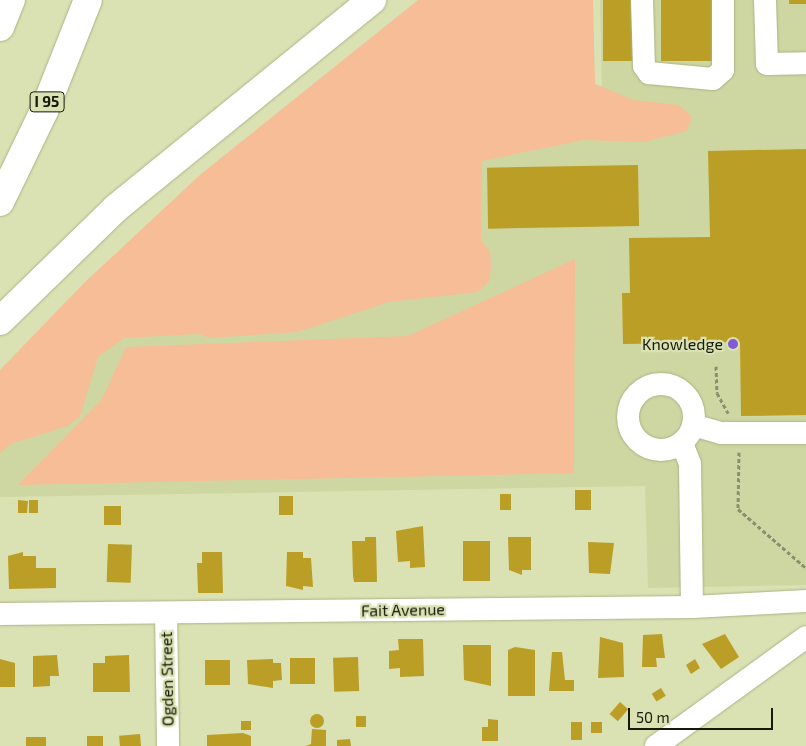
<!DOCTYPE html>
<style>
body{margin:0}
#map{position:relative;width:806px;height:746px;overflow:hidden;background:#dae1b3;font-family:"Exo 2",sans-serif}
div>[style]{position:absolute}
.built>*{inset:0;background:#ced7a1}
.green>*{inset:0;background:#f6bd97}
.building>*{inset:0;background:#bb9e25;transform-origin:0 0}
.round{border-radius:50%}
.path>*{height:3px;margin-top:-1.5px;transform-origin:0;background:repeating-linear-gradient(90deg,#8a8f6d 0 4px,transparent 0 6.5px)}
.roads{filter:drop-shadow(0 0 1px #acb386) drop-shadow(0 0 1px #acb386)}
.minor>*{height:22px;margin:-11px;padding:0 11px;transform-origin:11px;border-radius:11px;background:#fff}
.minor>.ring{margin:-11px;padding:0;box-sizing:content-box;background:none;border:22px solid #fff;border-radius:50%}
.highway>*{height:28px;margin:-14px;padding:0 14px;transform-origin:14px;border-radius:14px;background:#fff}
.dots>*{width:14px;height:14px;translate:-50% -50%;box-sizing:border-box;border:2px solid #dae1b3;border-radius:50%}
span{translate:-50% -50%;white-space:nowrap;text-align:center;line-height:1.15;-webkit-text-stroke:4.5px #dae1b3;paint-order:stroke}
.shield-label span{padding:1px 4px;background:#dae1b3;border:1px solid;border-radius:4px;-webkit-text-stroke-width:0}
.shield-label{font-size:15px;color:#171908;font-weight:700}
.poi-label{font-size:16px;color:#171908}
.right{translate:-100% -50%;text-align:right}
.street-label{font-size:16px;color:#171908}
.scale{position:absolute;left:628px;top:708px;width:145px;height:22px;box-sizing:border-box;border:2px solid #171908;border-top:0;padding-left:6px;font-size:15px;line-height:18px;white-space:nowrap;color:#171908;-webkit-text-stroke:4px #dae1b3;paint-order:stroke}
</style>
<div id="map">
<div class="built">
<div style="clip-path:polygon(600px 0,806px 0,806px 585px,648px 588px,645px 486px,0 497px,0 442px,109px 277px,469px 156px,602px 89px)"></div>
</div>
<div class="green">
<div style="clip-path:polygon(418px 0,593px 0,595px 84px,633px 100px,679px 105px,692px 117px,687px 131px,644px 142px,583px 140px,482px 161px,481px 240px,490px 252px,491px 267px,489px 282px,478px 292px,389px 302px,297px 332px,210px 338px,199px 334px,124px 338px,98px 357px,80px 416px,68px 426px,10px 444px,0 453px,0 370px,83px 284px,201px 174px)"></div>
<div style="clip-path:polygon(575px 259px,574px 473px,18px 485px,102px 399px,126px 347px,408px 336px)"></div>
</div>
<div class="building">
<div style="left:603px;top:0;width:31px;height:61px"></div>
<div style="left:661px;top:0;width:53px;height:61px"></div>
<div style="left:789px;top:0;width:17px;height:4px"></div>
<div style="clip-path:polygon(806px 149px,806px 415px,741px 416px,740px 342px,623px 344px,622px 293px,630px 293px,629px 238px,710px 237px,708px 151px)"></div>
<div style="left:638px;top:165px;width:61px;height:151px;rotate:89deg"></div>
<div style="left:575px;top:490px;width:16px;height:20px"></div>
<div style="left:500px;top:494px;width:11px;height:16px"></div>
<div style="left:279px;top:496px;width:14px;height:19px"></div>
<div style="clip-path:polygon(18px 500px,28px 501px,27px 513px,18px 513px)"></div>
<div style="left:29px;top:500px;width:9px;height:13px"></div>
<div style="left:104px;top:506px;width:17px;height:19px"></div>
<div style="clip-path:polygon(423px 526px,425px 567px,410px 568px,410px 561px,398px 562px,396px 531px)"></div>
<div style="clip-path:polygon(365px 537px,376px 537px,377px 582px,354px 582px,353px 576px,352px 541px,365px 541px)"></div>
<div style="clip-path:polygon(508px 537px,531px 537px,531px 570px,522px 570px,522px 575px,509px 570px)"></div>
<div style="left:463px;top:541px;width:27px;height:40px"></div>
<div style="clip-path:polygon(588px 542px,614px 543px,610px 574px,589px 573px)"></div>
<div style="left:108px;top:544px;width:24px;height:38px;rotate:2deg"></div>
<div style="clip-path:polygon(23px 552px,23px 556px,36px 556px,36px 568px,56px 568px,56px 588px,9px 589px,8px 556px)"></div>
<div style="clip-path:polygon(202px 552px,222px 552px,223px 593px,198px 593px,197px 563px,202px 563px)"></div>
<div style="clip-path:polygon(287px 552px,303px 552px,303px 558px,311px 558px,313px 587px,303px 586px,303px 590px,286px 586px)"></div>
<div style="clip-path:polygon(662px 634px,665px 658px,656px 658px,657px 667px,642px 667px,643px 635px)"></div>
<div style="clip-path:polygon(725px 634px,739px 657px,721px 669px,702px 644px)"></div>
<div style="clip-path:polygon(600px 637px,623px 643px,624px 677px,598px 678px)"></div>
<div style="clip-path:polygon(398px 639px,423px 639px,424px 676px,400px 677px,400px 668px,389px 669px,389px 651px,399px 650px)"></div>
<div style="clip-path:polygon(463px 645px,491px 645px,491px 686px,464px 680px)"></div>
<div style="clip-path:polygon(515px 647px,535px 650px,535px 696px,508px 696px,508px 650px)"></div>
<div style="clip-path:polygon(552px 652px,562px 652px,565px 680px,574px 680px,574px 691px,549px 691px)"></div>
<div style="clip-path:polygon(57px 655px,59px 676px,50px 676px,50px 686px,33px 687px,33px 656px)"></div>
<div style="clip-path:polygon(129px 655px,130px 692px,93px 692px,93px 663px,105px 663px,105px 656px)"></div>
<div style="left:358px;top:657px;width:34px;height:25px;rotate:88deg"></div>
<div style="left:290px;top:658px;width:25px;height:26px"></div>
<div style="clip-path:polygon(0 659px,15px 663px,15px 687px,0 687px)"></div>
<div style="clip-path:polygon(273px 659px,273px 663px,281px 663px,282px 680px,273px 681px,273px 688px,248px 684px,247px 660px)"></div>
<div style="clip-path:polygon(695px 659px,700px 668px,691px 674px,686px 665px)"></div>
<div style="left:205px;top:660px;width:25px;height:25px"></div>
<div style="left:661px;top:688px;width:9px;height:11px;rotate:58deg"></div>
<div style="left:620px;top:702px;width:11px;height:16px;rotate:41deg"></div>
<div class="round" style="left:310px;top:714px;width:14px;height:14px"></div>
<div style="left:356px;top:716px;width:10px;height:11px"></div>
<div style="clip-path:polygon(488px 719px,498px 720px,498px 741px,482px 741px,482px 727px,488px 727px)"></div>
<div style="left:241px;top:721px;width:10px;height:9px"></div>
<div style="left:571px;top:722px;width:11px;height:18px"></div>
<div style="left:591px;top:722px;width:11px;height:11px"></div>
<div style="clip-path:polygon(312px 729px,326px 730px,326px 746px,306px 746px,311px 744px)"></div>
<div style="clip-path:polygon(243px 733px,251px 736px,251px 746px,207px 746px,207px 735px)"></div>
<div style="left:140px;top:734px;width:12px;height:21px;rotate:85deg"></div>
<div style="left:103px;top:736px;width:10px;height:16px;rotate:90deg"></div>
<div style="left:46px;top:737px;width:9px;height:20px;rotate:90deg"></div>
<div style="clip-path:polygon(350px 739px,351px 746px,337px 746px,337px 740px)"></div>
</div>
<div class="path">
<div style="left:716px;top:366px;width:27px;rotate:88deg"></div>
<div style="left:717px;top:393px;width:23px;rotate:61deg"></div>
<div style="left:739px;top:452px;width:57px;rotate:91deg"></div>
<div style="left:738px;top:509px;width:90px;rotate:40.9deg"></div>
</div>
<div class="roads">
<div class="minor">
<div style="left:642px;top:0;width:66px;rotate:88.3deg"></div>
<div style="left:644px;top:66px;width:9px;rotate:54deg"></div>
<div style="left:649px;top:73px;width:64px;rotate:5.4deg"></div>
<div style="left:713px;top:79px;width:13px;rotate:-42deg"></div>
<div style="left:723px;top:70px;width:70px;rotate:-90deg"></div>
<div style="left:765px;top:0;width:64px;rotate:88.2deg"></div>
<div style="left:767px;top:64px;width:39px;rotate:-1deg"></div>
<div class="ring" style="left:628px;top:384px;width:44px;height:44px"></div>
<div style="left:693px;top:425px;width:29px;rotate:16deg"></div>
<div style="left:721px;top:433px;width:85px"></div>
<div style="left:682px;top:443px;width:22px;rotate:69deg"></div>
<div style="left:690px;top:464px;width:143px;rotate:89.2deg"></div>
<div style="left:166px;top:613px;width:133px;rotate:89.1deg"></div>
<div style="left:0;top:614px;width:692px;rotate:-0.58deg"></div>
<div style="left:692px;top:607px;width:114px;rotate:-3deg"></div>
<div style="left:656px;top:746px;width:185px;rotate:-36deg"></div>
</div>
<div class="highway">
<div style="left:0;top:27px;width:29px;rotate:-68deg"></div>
<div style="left:0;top:202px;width:101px;rotate:-64.2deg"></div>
<div style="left:44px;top:111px;width:119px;rotate:-68.4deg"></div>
<div style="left:0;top:321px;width:162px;rotate:-44.2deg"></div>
<div style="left:116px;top:208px;width:330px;rotate:-39.1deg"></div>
</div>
</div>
<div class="dots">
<div style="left:733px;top:344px;background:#825ad4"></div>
</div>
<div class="shield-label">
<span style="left:47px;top:102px">I 95</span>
</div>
<div class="poi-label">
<span class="right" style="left:723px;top:344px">Knowledge</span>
</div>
<div class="street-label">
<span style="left:403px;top:610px;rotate:-1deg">Fait Avenue</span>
<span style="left:167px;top:679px;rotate:-91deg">Ogden Street</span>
</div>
<div class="scale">50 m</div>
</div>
